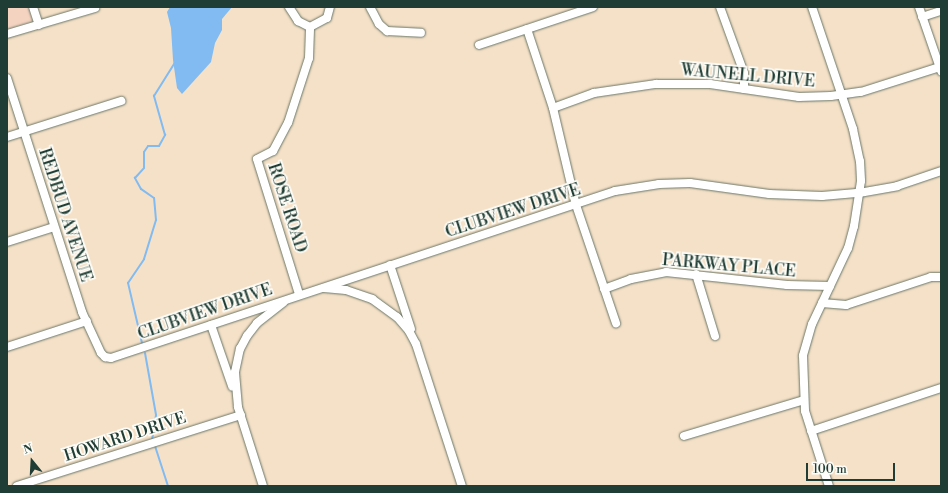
<!DOCTYPE html>
<style>
body{margin:0}
#map{position:relative;width:948px;height:493px;overflow:hidden;background:#f5e1c7;font-family:"Libre Bodoni",serif}
div>[style]{position:absolute}
.built>*{inset:0;background:#f4d3c0}
.water>*{inset:0;background:#81bbf2}
.stream>*{height:2px;margin:-1px;padding:0 1px;transform-origin:1px;border-radius:1px;background:#81bbf2}
.roads{filter:drop-shadow(0 0 1px #6a7667) drop-shadow(0 0 1px #6a7667)}
.minor>*{height:8px;margin:-4px;padding:0 4px;transform-origin:4px;border-radius:4px;background:#fff}
span{translate:-50% -50%;white-space:nowrap;text-align:center;line-height:1.15;-webkit-text-stroke:3.5px #fdfcf7;paint-order:stroke}
.street-label{font-size:16px;color:#1f3d34}
.frame{position:absolute;inset:0;border:8px solid #1f3d34;pointer-events:none}
.north{position:absolute;left:12px;top:441px;width:40px;height:40px;-webkit-text-stroke:3px #fdfcf7;paint-order:stroke;rotate:342deg;font-size:11px;font-weight:700;line-height:16px;text-align:center;color:#1f3d34}
.north::after{content:'';display:block;margin:auto;width:14px;height:18px;background:#1f3d34;clip-path:polygon(50% 0,100% 100%,50% 72%,0 100%)}
.scale{position:absolute;left:806px;top:463px;width:89px;height:18px;box-sizing:border-box;border:2px solid #1f3d34;border-top:0;padding-left:5px;font-size:12px;line-height:14px;white-space:nowrap;color:#1f3d34;-webkit-text-stroke:3px #fdfcf7;paint-order:stroke}
</style>
<div id="map">
<div class="built">
<div style="clip-path:polygon(7px 7px,28px 7px,33px 21px,7px 29px)"></div>
</div>
<div class="water">
<div style="clip-path:polygon(170px 7px,232px 7px,222px 19px,222px 30px,215px 43px,211px 62px,182px 94px,177px 88px,173px 60px,171px 28px,167px 12px)"></div>
</div>
<div class="stream">
<div style="left:142px;top:343px;width:62px;rotate:-103.1deg"></div>
<div style="left:128px;top:283px;width:29px;rotate:-56deg"></div>
<div style="left:144px;top:259px;width:41px;rotate:-72.9deg"></div>
<div style="left:156px;top:220px;width:22px;rotate:-95deg"></div>
<div style="left:154px;top:198px;width:16px;rotate:-145deg"></div>
<div style="left:141px;top:189px;width:13px;rotate:-119deg"></div>
<div style="left:135px;top:178px;width:13px;rotate:-48deg"></div>
<div style="left:144px;top:168px;width:16px;rotate:-90deg"></div>
<div style="left:144px;top:152px;width:7px;rotate:-56deg"></div>
<div style="left:148px;top:146px;width:11px"></div>
<div style="left:159px;top:146px;width:13px;rotate:-61deg"></div>
<div style="left:165px;top:135px;width:41px;rotate:-105.8deg"></div>
<div style="left:154px;top:96px;width:39px;rotate:-58deg"></div>
<div style="left:145px;top:353px;width:63px;rotate:79.9deg"></div>
<div style="left:156px;top:415px;width:24px;rotate:99deg"></div>
<div style="left:155px;top:446px;width:42px;rotate:72deg"></div>
</div>
<div class="roads">
<div class="minor">
<div style="left:33px;top:7px;width:19px;rotate:72deg"></div>
<div style="left:289px;top:7px;width:17px;rotate:57deg"></div>
<div style="left:298px;top:21px;width:13px;rotate:27deg"></div>
<div style="left:310px;top:27px;width:19px;rotate:-28deg"></div>
<div style="left:327px;top:18px;width:11px;rotate:-75deg"></div>
<div style="left:370px;top:7px;width:19px;rotate:62deg"></div>
<div style="left:379px;top:24px;width:11px;rotate:41deg"></div>
<div style="left:387px;top:31px;width:34px;rotate:3deg"></div>
<div style="left:720px;top:7px;width:70px;rotate:70deg"></div>
<div style="left:744px;top:73px;width:16px;rotate:90deg"></div>
<div style="left:812px;top:7px;width:129px;rotate:71.4deg"></div>
<div style="left:853px;top:129px;width:33px;rotate:78deg"></div>
<div style="left:860px;top:161px;width:20px;rotate:87deg"></div>
<div style="left:861px;top:181px;width:46px;rotate:98.8deg"></div>
<div style="left:854px;top:226px;width:23px;rotate:105deg"></div>
<div style="left:848px;top:248px;width:84px;rotate:115.3deg"></div>
<div style="left:812px;top:324px;width:33px;rotate:106deg"></div>
<div style="left:803px;top:356px;width:55px;rotate:87.9deg"></div>
<div style="left:805px;top:411px;width:79px;rotate:72.3deg"></div>
<div style="left:919px;top:7px;width:68px;rotate:71deg"></div>
<div style="left:922px;top:17px;width:20px;rotate:-18deg"></div>
<div style="left:527px;top:29px;width:83px;rotate:71.8deg"></div>
<div style="left:553px;top:108px;width:100px;rotate:76.7deg"></div>
<div style="left:576px;top:205px;width:125px;rotate:71.3deg"></div>
<div style="left:7px;top:34px;width:92px;rotate:-16.5deg"></div>
<div style="left:479px;top:45px;width:120px;rotate:-18.4deg"></div>
<div style="left:7px;top:78px;width:246px;rotate:72.2deg"></div>
<div style="left:82px;top:312px;width:45px;rotate:65.1deg"></div>
<div style="left:101px;top:353px;width:6px;rotate:45deg"></div>
<div style="left:105px;top:357px;width:6px;rotate:9deg"></div>
<div style="left:111px;top:358px;width:531px;rotate:-18.33deg"></div>
<div style="left:615px;top:191px;width:45px;rotate:-9deg"></div>
<div style="left:659px;top:184px;width:31px;rotate:-2deg"></div>
<div style="left:690px;top:183px;width:80px;rotate:7.9deg"></div>
<div style="left:769px;top:194px;width:53px;rotate:2.2deg"></div>
<div style="left:822px;top:196px;width:37px;rotate:-5deg"></div>
<div style="left:859px;top:193px;width:39px;rotate:-10deg"></div>
<div style="left:897px;top:186px;width:46px;rotate:-18.8deg"></div>
<div style="left:553px;top:108px;width:44px;rotate:-20.1deg"></div>
<div style="left:594px;top:93px;width:63px;rotate:-8.3deg"></div>
<div style="left:656px;top:84px;width:54px"></div>
<div style="left:710px;top:84px;width:90px;rotate:8.3deg"></div>
<div style="left:799px;top:97px;width:32px;rotate:-2deg"></div>
<div style="left:831px;top:96px;width:30px;rotate:-8deg"></div>
<div style="left:861px;top:92px;width:83px;rotate:-17.6deg"></div>
<div style="left:7px;top:137px;width:120px;rotate:-17.5deg"></div>
<div style="left:7px;top:242px;width:49px;rotate:-17.7deg"></div>
<div style="left:390px;top:265px;width:67px;rotate:71.8deg"></div>
<div style="left:696px;top:274px;width:65px;rotate:73deg"></div>
<div style="left:324px;top:288px;width:22px;rotate:5deg"></div>
<div style="left:346px;top:290px;width:28px;rotate:19deg"></div>
<div style="left:372px;top:299px;width:31px;rotate:36deg"></div>
<div style="left:397px;top:317px;width:18px;rotate:49deg"></div>
<div style="left:409px;top:331px;width:15px;rotate:62deg"></div>
<div style="left:416px;top:344px;width:149px;rotate:72.1deg"></div>
<div style="left:604px;top:289px;width:29px;rotate:-20deg"></div>
<div style="left:631px;top:279px;width:36px;rotate:-11deg"></div>
<div style="left:666px;top:272px;width:122px;rotate:6.1deg"></div>
<div style="left:787px;top:285px;width:43px;rotate:1.3deg"></div>
<div style="left:299px;top:294px;width:141px;rotate:-107.3deg"></div>
<div style="left:257px;top:159px;width:18px;rotate:-27deg"></div>
<div style="left:273px;top:151px;width:32px;rotate:-62deg"></div>
<div style="left:288px;top:123px;width:68px;rotate:-72.1deg"></div>
<div style="left:309px;top:58px;width:31px;rotate:-88deg"></div>
<div style="left:822px;top:303px;width:24px;rotate:5deg"></div>
<div style="left:846px;top:305px;width:89px;rotate:-18.2deg"></div>
<div style="left:931px;top:277px;width:10px"></div>
<div style="left:211px;top:325px;width:65px;rotate:71deg"></div>
<div style="left:7px;top:347px;width:84px;rotate:-18deg"></div>
<div style="left:811px;top:431px;width:137px;rotate:-18.3deg"></div>
<div style="left:684px;top:436px;width:125px;rotate:-16.7deg"></div>
<div style="left:17px;top:486px;width:235px;rotate:-17.6deg"></div>
<div style="left:263px;top:486px;width:83px;rotate:-107.6deg"></div>
<div style="left:238px;top:407px;width:35px;rotate:-95deg"></div>
<div style="left:235px;top:372px;width:24px;rotate:-78deg"></div>
<div style="left:240px;top:349px;width:15px;rotate:-62deg"></div>
<div style="left:247px;top:336px;width:16px;rotate:-52deg"></div>
<div style="left:257px;top:323px;width:34px;rotate:-38deg"></div>
</div>
</div>
<div class="street-label">
<span style="left:748px;top:76px;rotate:5deg">WAUNELL DRIVE</span>
<span style="left:287px;top:208px;rotate:72deg">ROSE ROAD</span>
<span style="left:513px;top:211px;rotate:-18deg">CLUBVIEW DRIVE</span>
<span style="left:65px;top:215px;rotate:72deg">REDBUD AVENUE</span>
<span style="left:729px;top:266px;rotate:5deg">PARKWAY PLACE</span>
<span style="left:205px;top:312px;rotate:-19deg">CLUBVIEW DRIVE</span>
<span style="left:125px;top:437px;rotate:-18deg">HOWARD DRIVE</span>
</div>
<div class="frame"></div>
<div class="north">N</div>
<div class="scale">100 m</div>
</div>
